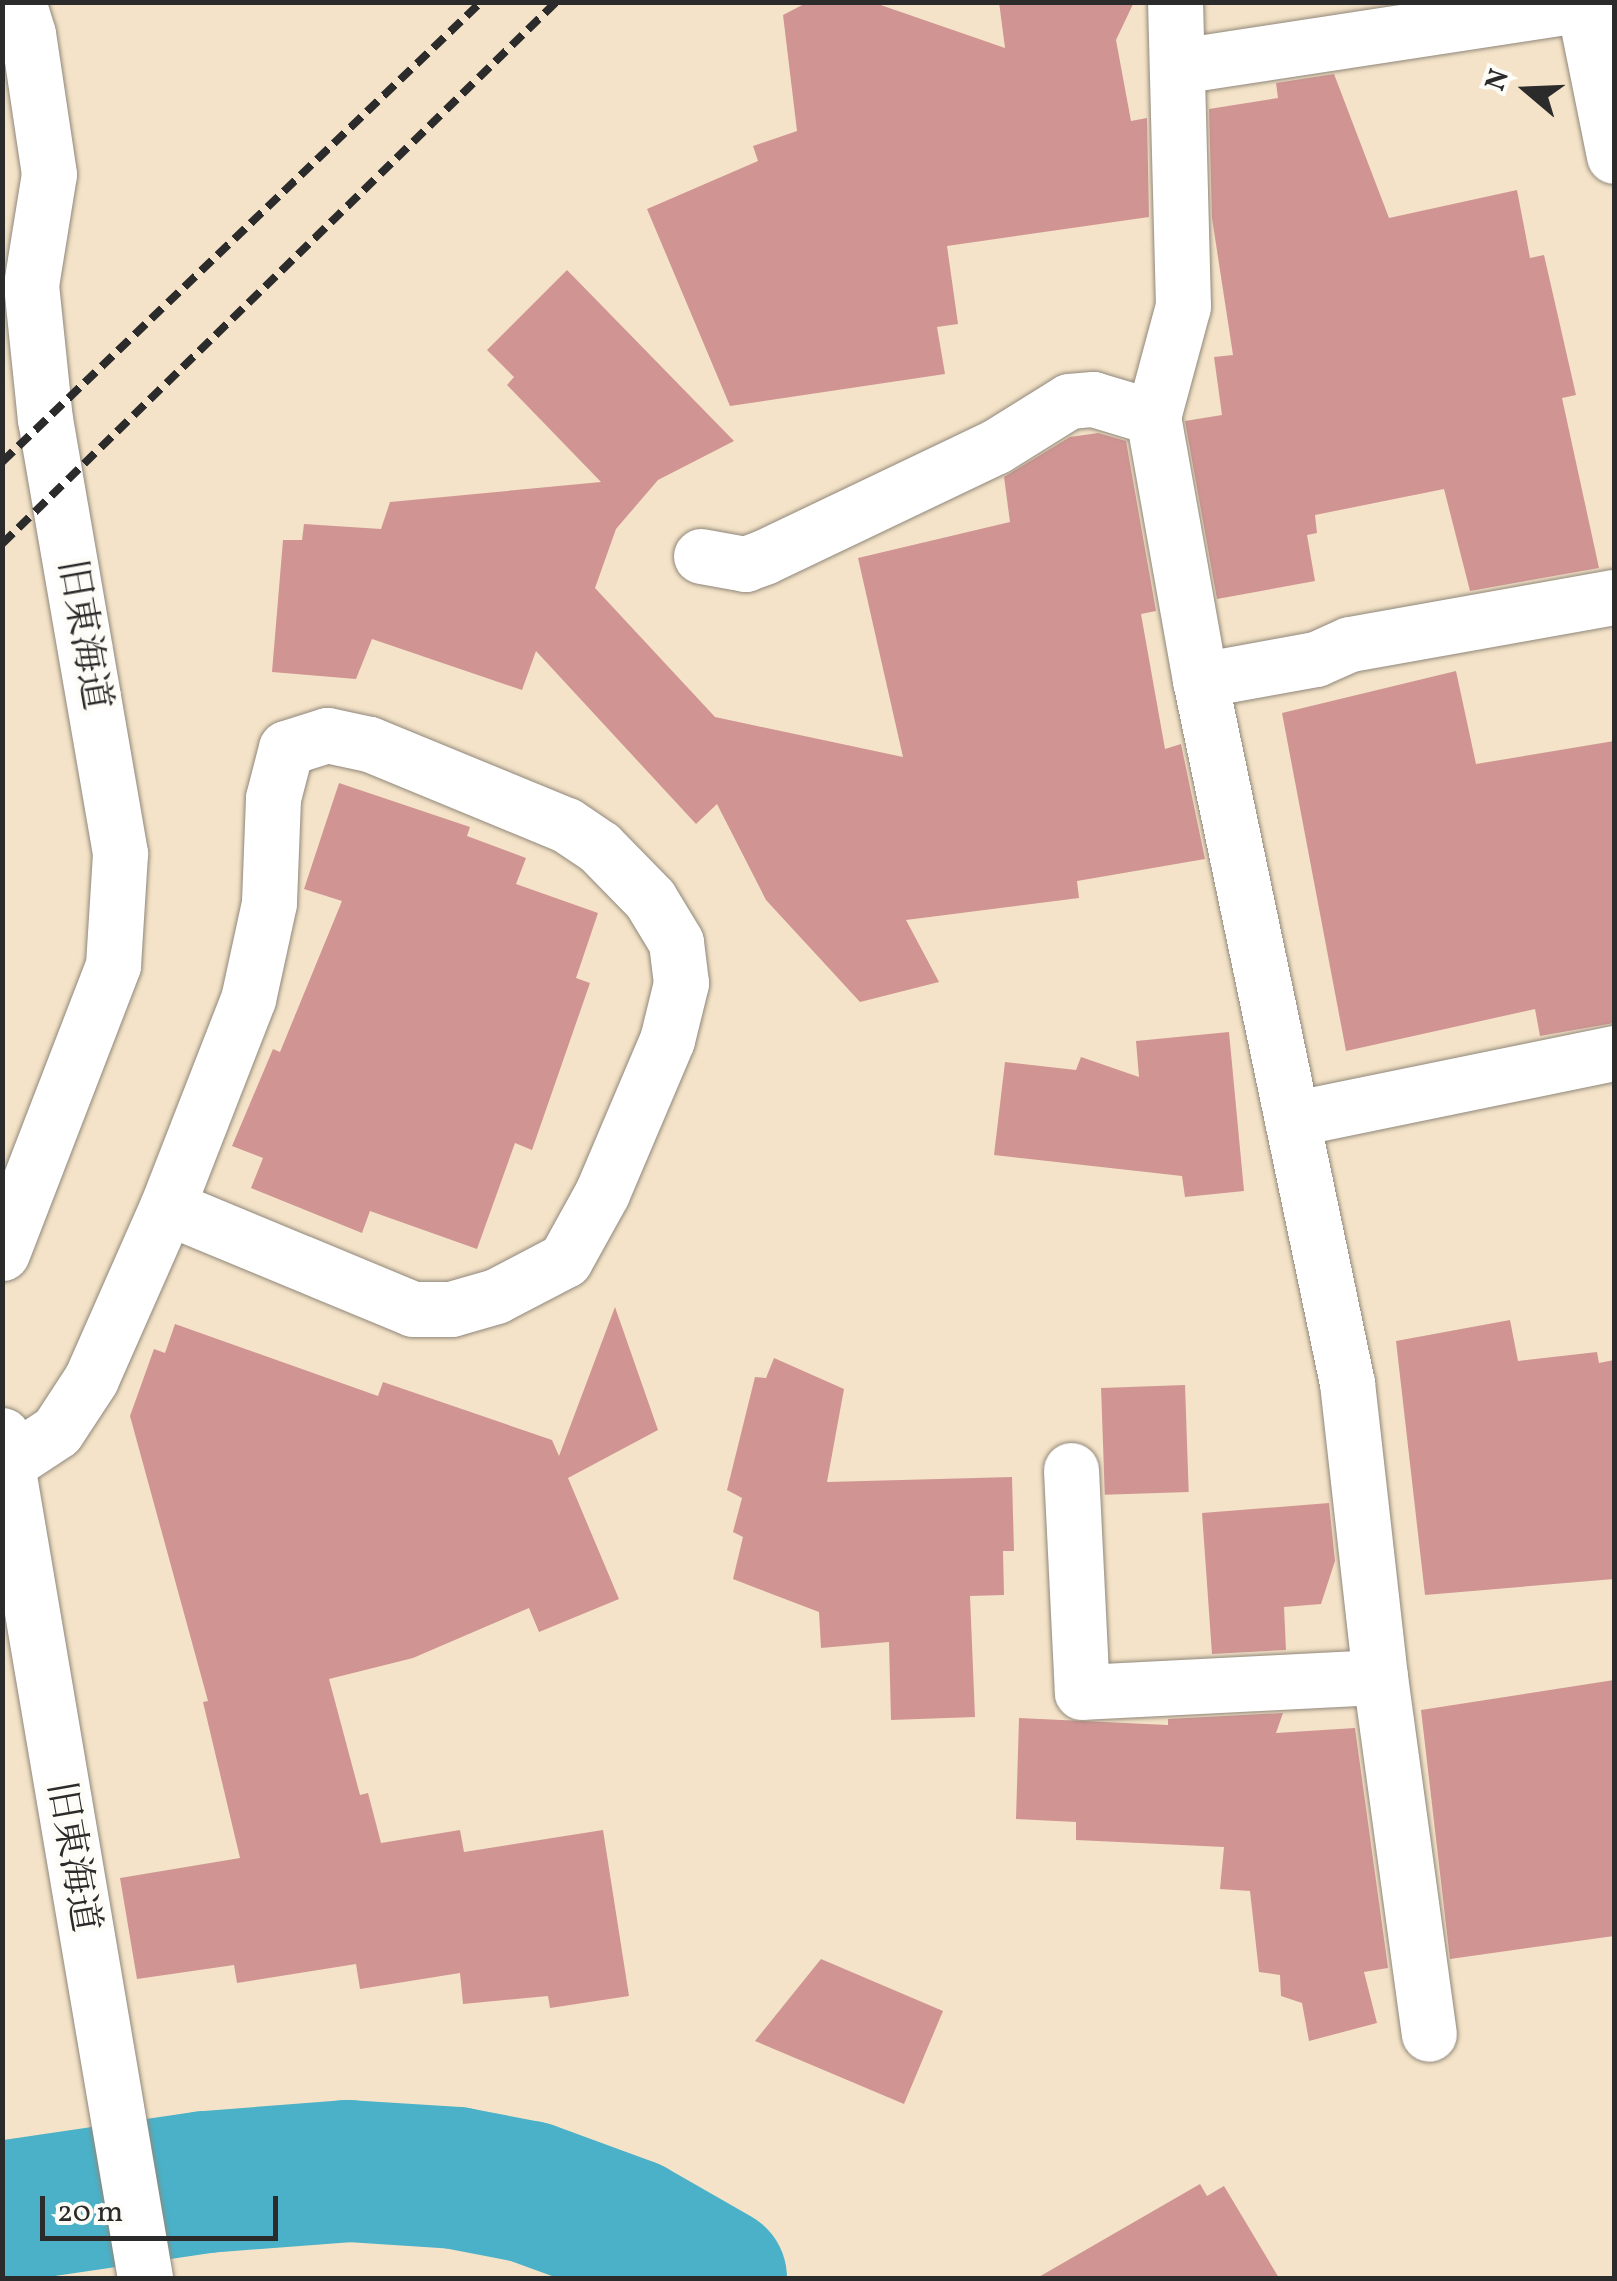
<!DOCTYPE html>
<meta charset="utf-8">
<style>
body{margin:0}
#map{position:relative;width:1617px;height:2281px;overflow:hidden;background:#f4e3c8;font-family:Vollkorn,"Noto Serif JP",serif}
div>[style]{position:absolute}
.river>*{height:142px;margin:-71px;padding:0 71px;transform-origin:71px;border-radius:71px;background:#4ab1c8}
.building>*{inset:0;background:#d09593;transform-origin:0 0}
.roads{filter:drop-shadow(0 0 2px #90877a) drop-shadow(0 0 2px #90877a)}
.minor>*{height:55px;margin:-27.5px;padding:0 27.5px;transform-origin:27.5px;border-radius:27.5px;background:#fff}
.rail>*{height:8px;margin-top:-4px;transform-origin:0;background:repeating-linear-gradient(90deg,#2b2b2b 0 15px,transparent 0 23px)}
span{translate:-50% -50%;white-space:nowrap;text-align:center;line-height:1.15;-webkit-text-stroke:9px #fdfcf7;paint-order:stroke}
.street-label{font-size:38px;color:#2b2b2b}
.frame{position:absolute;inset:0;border:5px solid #2b2b2b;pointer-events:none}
.north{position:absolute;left:1477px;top:40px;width:100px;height:100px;-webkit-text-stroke:8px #fdfcf7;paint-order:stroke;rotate:289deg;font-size:28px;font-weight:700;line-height:40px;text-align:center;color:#2b2b2b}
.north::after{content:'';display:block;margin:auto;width:35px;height:45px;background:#2b2b2b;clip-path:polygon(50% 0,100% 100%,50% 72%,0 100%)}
.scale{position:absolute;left:40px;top:2196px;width:238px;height:45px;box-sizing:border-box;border:5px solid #2b2b2b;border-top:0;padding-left:12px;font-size:30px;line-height:35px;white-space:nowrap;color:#2b2b2b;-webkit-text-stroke:8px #fdfcf7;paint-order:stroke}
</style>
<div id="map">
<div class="river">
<div style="left:2px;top:2212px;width:206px;rotate:-8.4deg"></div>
<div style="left:206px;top:2182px;width:142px;rotate:-4.4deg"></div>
<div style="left:348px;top:2171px;width:108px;rotate:3.7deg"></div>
<div style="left:456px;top:2178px;width:74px;rotate:10.9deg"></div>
<div style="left:529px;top:2192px;width:108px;rotate:20.1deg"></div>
<div style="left:630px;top:2229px;width:99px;rotate:29.7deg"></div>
</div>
<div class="building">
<div style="clip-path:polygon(808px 2px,872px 2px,1005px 48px,999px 2px,1134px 2px,1116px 40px,1131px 121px,1147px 118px,1149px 217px,947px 246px,958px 324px,937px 327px,945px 374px,730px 406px,647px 209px,758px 161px,753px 146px,797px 131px,783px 15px)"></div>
<div style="clip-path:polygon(1334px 74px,1389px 218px,1517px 190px,1530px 258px,1544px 255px,1576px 395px,1562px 398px,1599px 568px,1470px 591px,1444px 489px,1315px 515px,1317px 533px,1307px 535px,1315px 581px,1217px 599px,1185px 421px,1222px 415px,1214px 357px,1233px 355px,1212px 218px,1209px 109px,1278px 98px,1276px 83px)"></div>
<div style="clip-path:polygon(567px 270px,734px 441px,658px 480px,616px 529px,595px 588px,715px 717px,903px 757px,858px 558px,1010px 522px,1004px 477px,1070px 437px,1098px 433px,1126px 441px,1156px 611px,1141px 614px,1165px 749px,1181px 744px,1205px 859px,1077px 881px,1079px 898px,906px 920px,939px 982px,860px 1002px,766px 900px,717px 804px,696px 824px,536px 651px,522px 690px,372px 639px,356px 679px,272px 672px,283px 540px,302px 540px,304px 524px,381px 529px,390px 502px,601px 482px,507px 385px,514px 377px,487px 350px)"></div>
<div style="clip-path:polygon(1456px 671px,1476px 764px,1614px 741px,1614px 1023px,1540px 1036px,1535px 1009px,1346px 1051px,1282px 713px)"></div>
<div style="clip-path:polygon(339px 783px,470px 827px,467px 836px,526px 858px,516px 884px,598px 913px,576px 978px,590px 983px,532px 1150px,515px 1143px,477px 1249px,370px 1211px,362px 1233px,251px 1188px,263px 1158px,232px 1146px,273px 1049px,280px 1052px,342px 901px,304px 889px)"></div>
<div style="clip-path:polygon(1229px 1032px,1244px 1191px,1185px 1197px,1182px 1176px,994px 1155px,1005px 1062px,1076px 1070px,1081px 1057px,1139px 1077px,1136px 1041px)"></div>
<div style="clip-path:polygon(615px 1307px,658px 1430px,568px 1478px,619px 1599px,539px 1632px,529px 1608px,413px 1658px,329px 1679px,360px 1795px,368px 1793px,381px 1843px,460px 1830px,464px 1852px,603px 1830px,629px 1996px,550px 2008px,548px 1996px,463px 2004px,460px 1973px,360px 1989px,356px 1964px,237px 1983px,234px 1965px,137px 1979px,120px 1878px,240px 1858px,203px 1702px,208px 1701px,130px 1416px,154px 1349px,165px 1353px,175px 1324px,378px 1396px,383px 1382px,552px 1440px,559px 1456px)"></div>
<div style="clip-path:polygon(1510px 1320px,1518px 1361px,1597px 1352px,1599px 1363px,1614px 1360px,1614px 1579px,1425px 1595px,1396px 1341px)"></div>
<div style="clip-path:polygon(774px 1358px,844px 1389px,827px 1482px,1012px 1477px,1014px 1551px,1003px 1551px,1004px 1595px,970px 1596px,975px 1717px,891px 1720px,889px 1642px,821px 1648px,819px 1612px,733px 1579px,743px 1537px,733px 1532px,742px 1498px,727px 1490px,755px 1377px,766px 1378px)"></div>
<div style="left:1185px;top:1385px;width:107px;height:84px;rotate:88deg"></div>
<div style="clip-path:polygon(1329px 1503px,1335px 1561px,1321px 1604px,1284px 1607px,1286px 1650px,1212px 1654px,1202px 1513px)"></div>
<div style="clip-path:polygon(1614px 1680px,1614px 1936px,1450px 1959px,1421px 1710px)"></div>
<div style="clip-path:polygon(1283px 1713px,1276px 1733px,1355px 1728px,1388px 1968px,1364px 1972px,1377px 2023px,1309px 2041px,1302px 2003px,1281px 1996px,1280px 1975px,1259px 1972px,1250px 1891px,1220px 1889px,1224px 1847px,1076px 1840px,1076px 1822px,1016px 1819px,1019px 1718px,1168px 1725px,1168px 1719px)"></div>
<div style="clip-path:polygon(821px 1959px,943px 2011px,904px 2104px,755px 2041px)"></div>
<div style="clip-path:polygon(1200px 2184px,1207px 2196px,1224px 2186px,1279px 2278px,1037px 2278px)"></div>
</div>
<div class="roads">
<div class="minor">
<div style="left:1583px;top:2px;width:157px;rotate:78.6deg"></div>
<div style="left:1179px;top:66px;width:409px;rotate:-8.7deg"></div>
<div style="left:701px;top:556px;width:45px;rotate:10.3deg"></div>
<div style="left:745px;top:564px;width:20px;rotate:-20deg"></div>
<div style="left:764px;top:557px;width:256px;rotate:-25.5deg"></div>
<div style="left:995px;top:447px;width:87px;rotate:-31.9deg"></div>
<div style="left:1069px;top:401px;width:24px;rotate:-5deg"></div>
<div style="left:1093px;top:399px;width:63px;rotate:16.7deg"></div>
<div style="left:1153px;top:417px;width:115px;rotate:-74.9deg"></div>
<div style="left:1183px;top:306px;width:304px;rotate:-91.5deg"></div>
<div style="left:1200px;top:680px;width:118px;rotate:-10.3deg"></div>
<div style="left:1316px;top:659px;width:37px;rotate:-24deg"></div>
<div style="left:1350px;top:644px;width:268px;rotate:-10.1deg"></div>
<div style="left:1292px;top:1119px;width:329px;rotate:-11.6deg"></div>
<div style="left:2px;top:1253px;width:309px;rotate:-68.9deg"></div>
<div style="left:113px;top:965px;width:112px;rotate:-86.4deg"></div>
<div style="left:120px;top:853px;width:439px;rotate:-99.8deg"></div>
<div style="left:45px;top:420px;width:136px;rotate:-95.9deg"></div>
<div style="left:31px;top:285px;width:112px;rotate:-80.8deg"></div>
<div style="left:49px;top:174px;width:142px;rotate:-98.5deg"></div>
<div style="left:28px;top:34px;width:34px;rotate:-107deg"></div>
<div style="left:2px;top:1435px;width:855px;rotate:80.37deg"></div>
<div style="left:10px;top:1462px;width:56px;rotate:-33.4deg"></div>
<div style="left:57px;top:1431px;width:62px;rotate:-56.8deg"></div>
<div style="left:91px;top:1379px;width:188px;rotate:-66.2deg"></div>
<div style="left:167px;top:1207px;width:266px;rotate:22.5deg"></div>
<div style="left:413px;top:1309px;width:38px"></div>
<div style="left:451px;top:1309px;width:47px;rotate:-16.1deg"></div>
<div style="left:496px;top:1296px;width:78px;rotate:-27.6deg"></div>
<div style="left:565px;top:1260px;width:77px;rotate:-61.1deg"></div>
<div style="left:602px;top:1193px;width:166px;rotate:-67deg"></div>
<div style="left:667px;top:1040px;width:59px;rotate:-76.2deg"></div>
<div style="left:681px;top:983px;width:41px;rotate:-97deg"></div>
<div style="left:676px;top:942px;width:50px;rotate:-121.2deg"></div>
<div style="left:650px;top:899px;width:73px;rotate:-134.4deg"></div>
<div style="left:599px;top:847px;width:40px;rotate:-146deg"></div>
<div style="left:566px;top:825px;width:213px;rotate:-157.6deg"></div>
<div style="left:369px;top:744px;width:43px;rotate:-167.9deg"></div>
<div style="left:327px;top:735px;width:43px;rotate:162.4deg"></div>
<div style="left:286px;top:748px;width:52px;rotate:104.6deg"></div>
<div style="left:273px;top:798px;width:105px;rotate:92.2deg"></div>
<div style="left:269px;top:903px;width:98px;rotate:102.3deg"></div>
<div style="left:248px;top:999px;width:223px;rotate:111.3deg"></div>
<div style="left:1071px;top:1470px;width:222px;rotate:87.2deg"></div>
<div style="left:1082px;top:1692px;width:298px;rotate:-2.9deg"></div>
<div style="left:1380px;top:1677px;width:296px;rotate:-96.4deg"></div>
<div style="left:1347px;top:1383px;width:718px;rotate:-101.81deg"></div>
<div style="left:1200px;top:680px;width:267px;rotate:-100.1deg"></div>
<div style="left:1380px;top:1677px;width:360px;rotate:82.2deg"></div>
</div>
</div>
<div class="rail">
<div style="left:2px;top:462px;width:664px;rotate:-43.84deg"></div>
<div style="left:2px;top:544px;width:775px;rotate:-44.37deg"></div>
</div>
<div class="street-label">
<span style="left:82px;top:635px;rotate:80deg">旧東海道</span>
<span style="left:71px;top:1857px;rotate:80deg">旧東海道</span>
</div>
<div class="frame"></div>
<div class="north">N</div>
<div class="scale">20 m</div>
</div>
